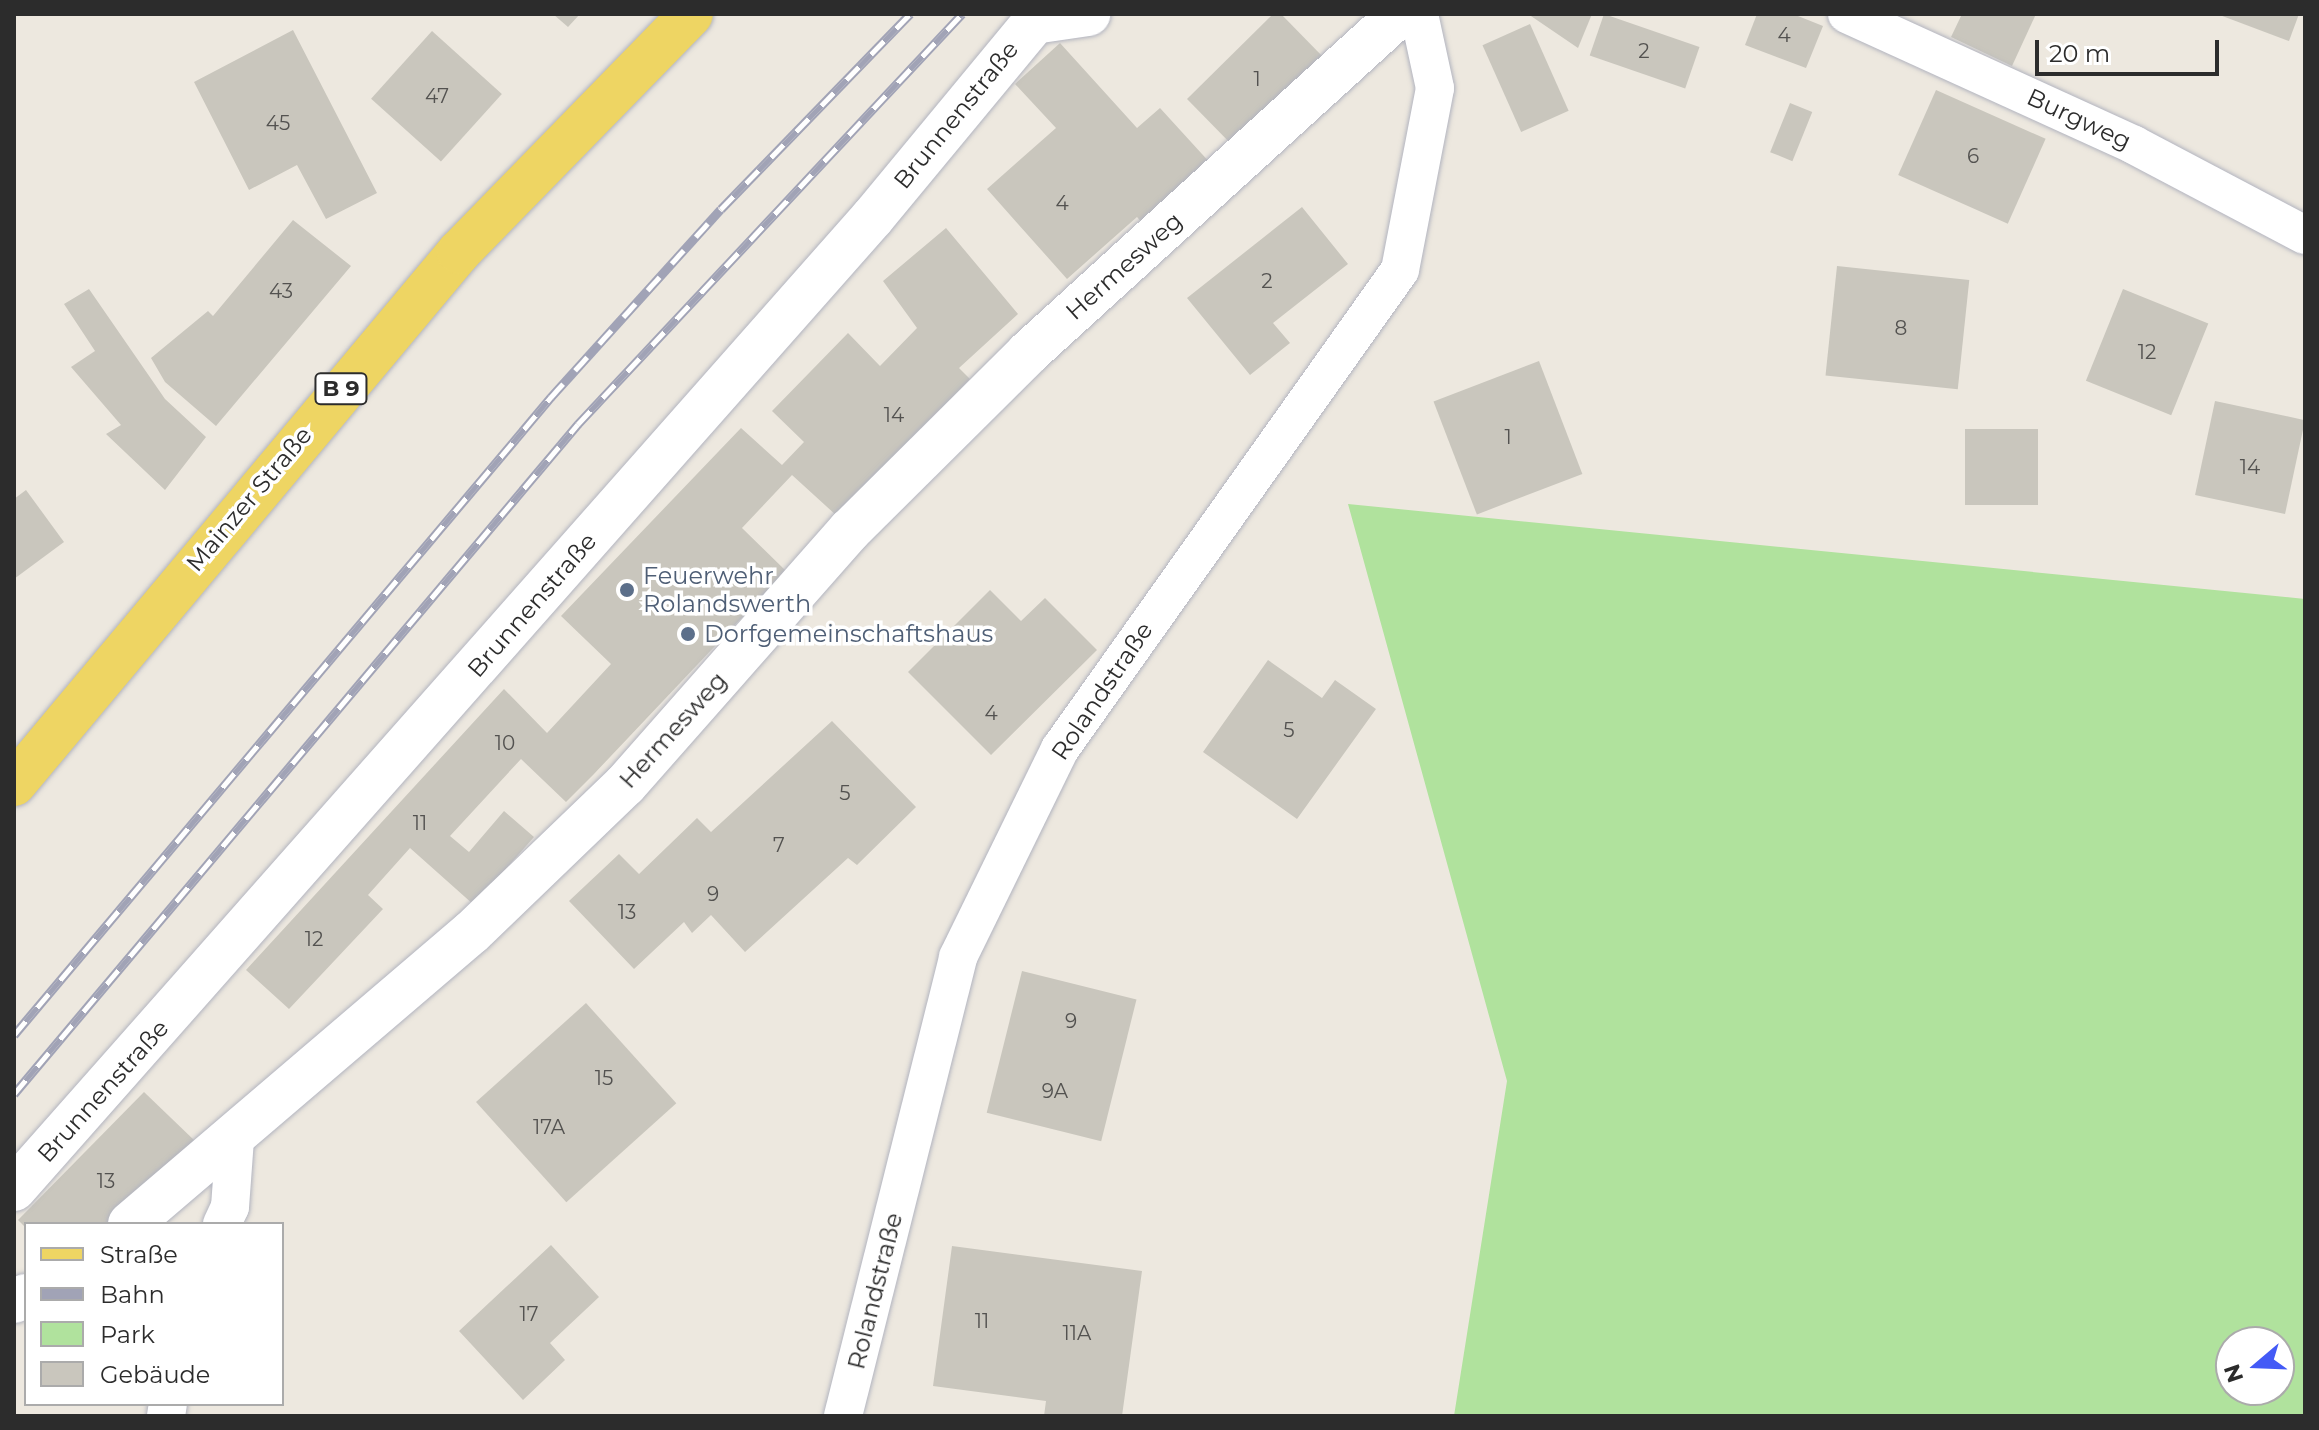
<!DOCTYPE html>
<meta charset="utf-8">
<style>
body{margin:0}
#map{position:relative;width:2319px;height:1430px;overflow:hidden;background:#ede8df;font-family:Montserrat,sans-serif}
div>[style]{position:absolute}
.green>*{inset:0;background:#b0e29d}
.building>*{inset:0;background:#c9c6bd;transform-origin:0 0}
.roads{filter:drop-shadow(0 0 2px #b2b4bf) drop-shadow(0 0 2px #b2b4bf)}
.service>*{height:38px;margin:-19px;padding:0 19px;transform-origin:19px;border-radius:19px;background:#fff}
.minor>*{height:44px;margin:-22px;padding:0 22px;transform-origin:22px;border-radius:22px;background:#fff}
.primary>*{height:44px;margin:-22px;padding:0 22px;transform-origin:22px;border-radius:22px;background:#eed563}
.rail>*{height:9px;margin-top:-4.5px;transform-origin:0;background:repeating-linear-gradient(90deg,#fff 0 18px,#a1a3b6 0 36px);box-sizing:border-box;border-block:2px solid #a1a3b6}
.dots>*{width:22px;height:22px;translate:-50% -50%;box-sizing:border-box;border:4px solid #fff;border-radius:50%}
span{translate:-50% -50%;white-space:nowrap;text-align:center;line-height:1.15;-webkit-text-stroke:7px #fff;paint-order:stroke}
.number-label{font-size:20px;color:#535250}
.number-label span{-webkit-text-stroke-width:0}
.shield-label span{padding:2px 6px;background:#fff;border:2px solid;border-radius:6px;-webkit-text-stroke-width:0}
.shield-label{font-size:22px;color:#2c2c2c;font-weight:700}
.street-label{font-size:24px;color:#2c2c2c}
.service-label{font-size:24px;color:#4e5e75}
.left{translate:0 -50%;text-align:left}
.frame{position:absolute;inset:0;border:16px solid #2c2c2c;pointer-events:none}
.legend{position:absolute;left:24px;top:1222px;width:260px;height:184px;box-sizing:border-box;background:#fff;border:2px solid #ababab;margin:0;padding:10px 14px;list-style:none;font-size:24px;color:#2c2c2c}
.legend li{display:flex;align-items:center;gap:16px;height:40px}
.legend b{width:40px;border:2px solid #ababab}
.north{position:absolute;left:2215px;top:1326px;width:80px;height:80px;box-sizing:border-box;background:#fff;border:2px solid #ababab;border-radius:50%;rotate:251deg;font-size:22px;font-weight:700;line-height:32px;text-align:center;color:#2c2c2c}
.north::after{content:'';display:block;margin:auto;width:28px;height:36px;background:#435af6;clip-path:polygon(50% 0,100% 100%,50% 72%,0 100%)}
.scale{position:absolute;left:2035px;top:40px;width:184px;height:36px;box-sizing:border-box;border:4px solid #2c2c2c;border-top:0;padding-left:10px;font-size:24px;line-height:28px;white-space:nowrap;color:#2c2c2c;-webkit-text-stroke:6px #fff;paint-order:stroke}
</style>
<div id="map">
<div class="green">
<div style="clip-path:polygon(evenodd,1348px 504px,2305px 599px,2305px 1416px,1454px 1416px,1507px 1081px,1348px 504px,2231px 1342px,2279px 1342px,2279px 1390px,2231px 1390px,2231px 1342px)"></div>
</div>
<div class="building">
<div style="clip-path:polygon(553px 14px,580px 14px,568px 27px)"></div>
<div style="clip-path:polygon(1273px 14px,1281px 14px,1326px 60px,1236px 149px,1187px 99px)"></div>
<div style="clip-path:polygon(1528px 14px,1592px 14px,1578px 48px)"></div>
<div style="left:1604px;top:14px;width:101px;height:44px;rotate:19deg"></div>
<div style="clip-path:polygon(1757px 14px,1793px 14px,1823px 26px,1806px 68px,1745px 45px)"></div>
<div style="clip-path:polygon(1962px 14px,2036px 14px,2012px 66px,1951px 37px)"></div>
<div style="clip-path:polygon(2217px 14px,2299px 14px,2289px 41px)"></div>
<div style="left:1530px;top:24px;width:95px;height:52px;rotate:66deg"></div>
<div style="clip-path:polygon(293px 30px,377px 193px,326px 219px,297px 165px,249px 190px,194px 82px)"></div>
<div style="left:432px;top:31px;width:94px;height:91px;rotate:42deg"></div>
<div style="clip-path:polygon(1060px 43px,1137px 128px,1160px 108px,1212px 165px,1145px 226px,1137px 217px,1067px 279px,987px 189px,1056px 128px,1015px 84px)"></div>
<div style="left:1936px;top:90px;width:120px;height:93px;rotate:24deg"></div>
<div style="left:1790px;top:103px;width:24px;height:53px;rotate:22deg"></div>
<div style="clip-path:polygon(1302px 207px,1348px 264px,1273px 323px,1290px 343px,1250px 375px,1187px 298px)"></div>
<div style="clip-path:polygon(293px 220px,351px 266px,216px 426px,165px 382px,151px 358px,208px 311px,213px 316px)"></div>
<div style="clip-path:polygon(946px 228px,1018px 314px,959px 368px,970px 379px,837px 516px,792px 475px,742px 528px,786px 571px,593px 775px,566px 802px,521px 759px,450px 836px,469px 852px,504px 811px,534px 837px,474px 905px,410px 848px,368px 895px,383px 909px,289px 1009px,246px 970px,504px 689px,547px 733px,611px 664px,561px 616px,741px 428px,782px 465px,804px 442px,772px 411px,848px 333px,880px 366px,917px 328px,883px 281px)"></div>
<div style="left:1837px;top:266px;width:133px;height:110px;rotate:6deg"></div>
<div style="clip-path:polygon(89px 289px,165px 399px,206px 437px,165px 490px,106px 434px,121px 425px,71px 367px,95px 351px,64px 304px)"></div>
<div style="left:2123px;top:289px;width:92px;height:99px;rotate:22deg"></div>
<div style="left:1539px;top:361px;width:121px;height:113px;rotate:69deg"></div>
<div style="left:2215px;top:401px;width:92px;height:96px;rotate:12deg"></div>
<div style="left:1965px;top:429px;width:73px;height:76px"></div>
<div style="clip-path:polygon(26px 490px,64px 542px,14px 579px,14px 499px)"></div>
<div style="clip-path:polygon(990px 590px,1021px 621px,1045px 598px,1097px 650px,991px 755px,908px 672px)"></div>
<div style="clip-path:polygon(1268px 660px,1322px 698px,1335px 680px,1376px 709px,1297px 819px,1203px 752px)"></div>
<div style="clip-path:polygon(832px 721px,916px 807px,857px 865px,848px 858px,745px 952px,711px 915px,692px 933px,684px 922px,634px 969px,569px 901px,619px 854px,639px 874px,697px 818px,711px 832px)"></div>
<div style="left:1022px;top:971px;width:118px;height:146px;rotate:14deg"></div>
<div style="left:586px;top:1003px;width:135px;height:148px;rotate:48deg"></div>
<div style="clip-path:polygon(144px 1092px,195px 1141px,113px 1224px,26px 1228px,18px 1220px)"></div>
<div style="clip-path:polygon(551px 1245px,599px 1297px,550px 1343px,565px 1360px,523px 1400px,459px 1331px)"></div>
<div style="clip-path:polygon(952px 1246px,1142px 1271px,1122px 1416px,1044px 1416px,1046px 1401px,933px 1386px)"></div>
</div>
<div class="roads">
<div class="service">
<div style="left:1847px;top:14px;width:315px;rotate:24.5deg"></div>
<div style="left:2134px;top:145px;width:193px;rotate:27.8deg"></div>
<div style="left:222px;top:1224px;width:19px;rotate:-65deg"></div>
<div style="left:230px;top:1207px;width:68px;rotate:-85.8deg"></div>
<div style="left:166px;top:1416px;width:12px;rotate:-81deg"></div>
<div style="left:843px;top:1416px;width:473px;rotate:-75.9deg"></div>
<div style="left:958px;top:957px;width:232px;rotate:-63.9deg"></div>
<div style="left:1060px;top:749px;width:587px;rotate:-54.63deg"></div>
<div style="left:1400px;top:270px;width:185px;rotate:-79.1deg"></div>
<div style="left:1435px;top:88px;width:76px;rotate:-102.2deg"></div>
</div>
<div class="minor">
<div style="left:1033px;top:22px;width:56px;rotate:-8.3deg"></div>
<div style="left:14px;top:1189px;width:1297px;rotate:-48.53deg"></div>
<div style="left:873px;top:217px;width:264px;rotate:-50.4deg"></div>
<div style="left:130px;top:1224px;width:450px;rotate:-40.5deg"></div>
<div style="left:472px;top:932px;width:212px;rotate:-43.9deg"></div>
<div style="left:625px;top:785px;width:340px;rotate:-48.6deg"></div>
<div style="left:850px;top:530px;width:251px;rotate:-44.8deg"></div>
<div style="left:1028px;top:353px;width:503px;rotate:-42.34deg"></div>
<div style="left:14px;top:1301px;width:13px;rotate:-23deg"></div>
</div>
<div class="primary">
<div style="left:14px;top:784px;width:694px;rotate:-50.09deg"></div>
<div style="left:459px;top:252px;width:332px;rotate:-45.7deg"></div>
</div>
</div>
<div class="rail">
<div style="left:14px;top:1035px;width:834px;rotate:-49.91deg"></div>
<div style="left:551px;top:397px;width:253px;rotate:-47.9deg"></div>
<div style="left:721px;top:209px;width:272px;rotate:-45.9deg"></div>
<div style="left:14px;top:1094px;width:876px;rotate:-49.91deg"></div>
<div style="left:578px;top:424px;width:562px;rotate:-46.88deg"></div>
</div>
<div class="dots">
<div style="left:627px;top:590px;background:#5c6f8a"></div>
<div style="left:688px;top:634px;background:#5c6f8a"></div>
</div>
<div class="number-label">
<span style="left:1784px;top:35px">4</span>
<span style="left:1644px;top:51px">2</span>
<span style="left:1257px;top:79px">1</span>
<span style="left:437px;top:96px">47</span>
<span style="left:278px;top:123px">45</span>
<span style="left:1973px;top:156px">6</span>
<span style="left:1062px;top:203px">4</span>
<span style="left:1267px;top:281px">2</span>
<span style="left:281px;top:291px">43</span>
<span style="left:1901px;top:328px">8</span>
<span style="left:2147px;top:352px">12</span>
<span style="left:894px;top:415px">14</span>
<span style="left:1508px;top:437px">1</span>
<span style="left:2250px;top:467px">14</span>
<span style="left:991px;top:713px">4</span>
<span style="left:1289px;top:730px">5</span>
<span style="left:505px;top:743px">10</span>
<span style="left:845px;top:793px">5</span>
<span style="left:420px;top:823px">11</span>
<span style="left:779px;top:845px">7</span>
<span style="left:713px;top:894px">9</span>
<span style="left:627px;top:912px">13</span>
<span style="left:314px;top:939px">12</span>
<span style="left:1071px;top:1021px">9</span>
<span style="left:604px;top:1078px">15</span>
<span style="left:1055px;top:1091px">9A</span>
<span style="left:549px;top:1127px">17A</span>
<span style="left:106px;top:1181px">13</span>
<span style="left:529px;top:1314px">17</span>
<span style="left:982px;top:1321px">11</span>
<span style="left:1077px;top:1333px">11A</span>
</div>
<div class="shield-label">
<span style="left:341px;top:389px">B 9</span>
</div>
<div class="street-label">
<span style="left:956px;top:115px;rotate:-51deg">Brunnenstraße</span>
<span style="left:2079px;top:119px;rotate:25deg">Burgweg</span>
<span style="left:1124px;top:266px;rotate:-42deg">Hermesweg</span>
<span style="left:249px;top:499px;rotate:-50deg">Mainzer Straße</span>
<span style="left:532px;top:605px;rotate:-49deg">Brunnenstraße</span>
<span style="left:1102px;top:691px;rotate:-56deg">Rolandstraße</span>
<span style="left:673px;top:730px;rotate:-48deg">Hermesweg</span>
<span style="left:103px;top:1091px;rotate:-48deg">Brunnenstraße</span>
<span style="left:875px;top:1291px;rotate:-76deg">Rolandstraße</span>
</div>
<div class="service-label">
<span class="left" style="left:643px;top:590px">Feuerwehr<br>Rolandswerth</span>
<span class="left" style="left:704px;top:634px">Dorfgemeinschaftshaus</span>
</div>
<div class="frame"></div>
<ul class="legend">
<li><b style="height:10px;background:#eed563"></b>Straße</li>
<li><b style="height:10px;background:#a1a3b6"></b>Bahn</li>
<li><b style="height:22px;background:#b0e29d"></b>Park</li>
<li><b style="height:22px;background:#c9c6bd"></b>Gebäude</li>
</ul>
<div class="north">N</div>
<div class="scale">20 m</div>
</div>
